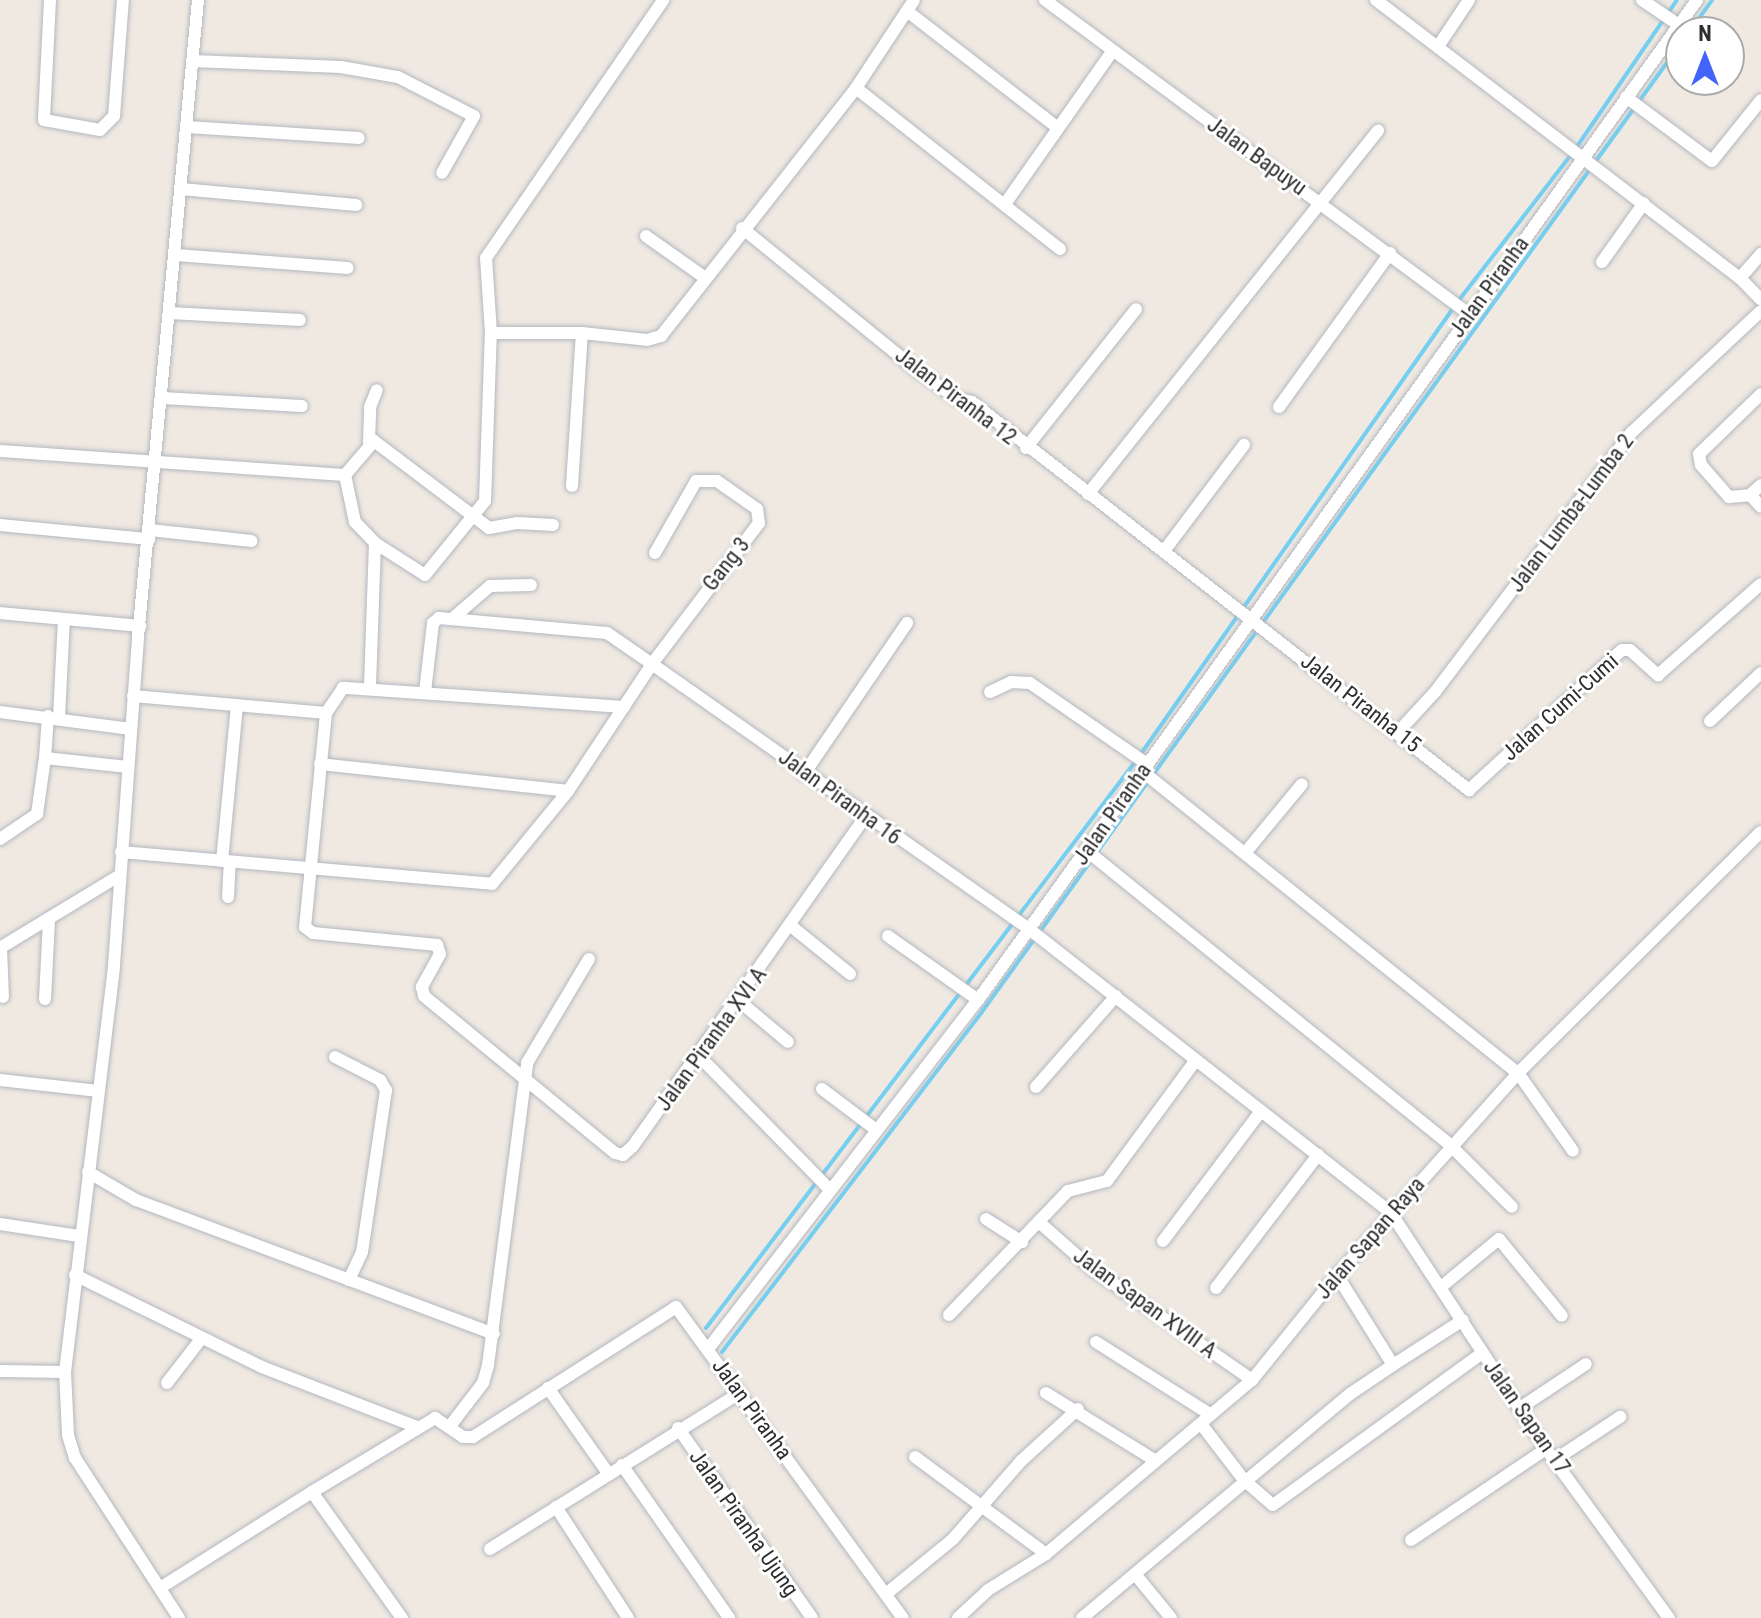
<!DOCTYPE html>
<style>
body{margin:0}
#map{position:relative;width:1761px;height:1618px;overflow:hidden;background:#efe9e1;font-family:"Roboto Condensed",sans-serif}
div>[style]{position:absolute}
.stream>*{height:4px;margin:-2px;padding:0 2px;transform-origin:2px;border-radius:2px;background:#75cff0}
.roads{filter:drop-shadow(0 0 2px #b4b7c1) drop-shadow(0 0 2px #b4b7c1)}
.street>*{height:12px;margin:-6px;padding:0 6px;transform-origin:6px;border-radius:6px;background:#fff}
span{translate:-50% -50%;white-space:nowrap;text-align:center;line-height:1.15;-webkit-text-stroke:6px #fff;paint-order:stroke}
.street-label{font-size:22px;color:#2e2e2e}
.north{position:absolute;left:1665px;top:16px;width:80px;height:80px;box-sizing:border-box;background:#fff;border:2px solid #ababab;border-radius:50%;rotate:0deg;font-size:22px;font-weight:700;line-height:32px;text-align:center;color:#2e2e2e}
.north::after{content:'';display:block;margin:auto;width:28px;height:36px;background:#4264fb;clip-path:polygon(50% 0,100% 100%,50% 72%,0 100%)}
</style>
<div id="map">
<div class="stream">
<div style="left:1689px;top:32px;width:39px;rotate:-54deg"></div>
<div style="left:706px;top:1328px;width:715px;rotate:-52.84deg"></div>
<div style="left:1138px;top:758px;width:554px;rotate:-54.99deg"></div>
<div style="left:1456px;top:304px;width:197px;rotate:-52.4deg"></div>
<div style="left:1576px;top:148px;width:179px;rotate:-55.7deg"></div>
<div style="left:722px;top:1352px;width:427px;rotate:-52.6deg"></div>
<div style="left:981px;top:1013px;width:1196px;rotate:-54.18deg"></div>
</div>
<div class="roads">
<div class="street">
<div style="left:50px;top:0;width:120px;rotate:92.9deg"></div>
<div style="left:44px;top:120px;width:57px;rotate:10.1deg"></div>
<div style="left:100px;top:130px;width:20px;rotate:-45deg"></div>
<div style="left:114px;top:116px;width:116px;rotate:-85.6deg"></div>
<div style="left:1045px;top:0;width:528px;rotate:36.52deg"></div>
<div style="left:1376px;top:0;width:458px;rotate:37.4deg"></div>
<div style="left:1740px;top:278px;width:32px;rotate:-49deg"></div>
<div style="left:1642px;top:0;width:45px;rotate:34deg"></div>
<div style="left:907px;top:11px;width:191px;rotate:37.8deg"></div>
<div style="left:1439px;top:45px;width:54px;rotate:-56.3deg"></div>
<div style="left:193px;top:61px;width:148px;rotate:2.3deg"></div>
<div style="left:341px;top:67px;width:58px;rotate:10deg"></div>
<div style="left:398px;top:77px;width:85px;rotate:27.2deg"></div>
<div style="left:474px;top:116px;width:65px;rotate:119.3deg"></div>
<div style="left:856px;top:88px;width:260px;rotate:38.3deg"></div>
<div style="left:1626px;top:97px;width:107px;rotate:36.7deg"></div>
<div style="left:1712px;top:161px;width:78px;rotate:-51.2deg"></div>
<div style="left:187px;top:127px;width:172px;rotate:3.7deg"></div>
<div style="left:181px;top:189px;width:176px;rotate:5.2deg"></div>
<div style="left:1005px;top:204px;width:186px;rotate:-54.9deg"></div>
<div style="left:742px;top:228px;width:222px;rotate:39.1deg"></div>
<div style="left:914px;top:368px;width:53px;rotate:35.8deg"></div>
<div style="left:957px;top:399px;width:15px;rotate:11deg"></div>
<div style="left:972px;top:402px;width:631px;rotate:37.98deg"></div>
<div style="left:1469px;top:790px;width:207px;rotate:-42.5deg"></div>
<div style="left:1622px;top:650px;width:8px"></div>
<div style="left:1630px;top:650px;width:38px;rotate:42deg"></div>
<div style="left:1658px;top:675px;width:137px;rotate:-41.5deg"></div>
<div style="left:646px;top:236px;width:71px;rotate:35.3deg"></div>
<div style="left:176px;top:255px;width:172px;rotate:4.3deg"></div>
<div style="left:1602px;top:262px;width:72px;rotate:-54.6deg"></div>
<div style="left:1740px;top:278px;width:30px;rotate:46deg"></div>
<div style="left:170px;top:313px;width:130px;rotate:3.1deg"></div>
<div style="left:491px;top:333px;width:75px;rotate:-93.8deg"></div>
<div style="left:486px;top:258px;width:313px;rotate:-55.5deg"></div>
<div style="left:1761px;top:394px;width:86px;rotate:135.9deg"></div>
<div style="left:1699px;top:454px;width:11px;rotate:80deg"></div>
<div style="left:1701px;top:465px;width:43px;rotate:48.8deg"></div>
<div style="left:1729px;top:497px;width:21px;rotate:-5deg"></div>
<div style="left:1750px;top:495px;width:15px;rotate:-42deg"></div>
<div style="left:162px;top:398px;width:140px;rotate:3.3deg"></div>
<div style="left:1279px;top:407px;width:190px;rotate:-54.2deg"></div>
<div style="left:369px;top:442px;width:35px;rotate:-88deg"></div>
<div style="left:370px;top:407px;width:18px;rotate:-68deg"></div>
<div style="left:1026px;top:448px;width:177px;rotate:-51.6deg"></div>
<div style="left:0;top:451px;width:346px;rotate:4deg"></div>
<div style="left:345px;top:475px;width:48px;rotate:78deg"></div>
<div style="left:355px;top:522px;width:29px;rotate:46deg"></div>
<div style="left:375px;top:543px;width:59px;rotate:32.6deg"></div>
<div style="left:425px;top:575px;width:95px;rotate:-51deg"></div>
<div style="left:485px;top:501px;width:168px;rotate:-88deg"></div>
<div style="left:491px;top:333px;width:91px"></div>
<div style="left:582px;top:333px;width:65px;rotate:6.1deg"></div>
<div style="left:647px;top:340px;width:15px;rotate:-16deg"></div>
<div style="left:661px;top:336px;width:315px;rotate:-51.8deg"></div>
<div style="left:856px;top:88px;width:105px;rotate:-56.6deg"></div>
<div style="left:345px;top:475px;width:45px;rotate:-49.5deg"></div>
<div style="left:374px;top:441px;width:144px;rotate:37.1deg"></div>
<div style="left:489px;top:528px;width:28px;rotate:-10deg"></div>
<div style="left:517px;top:523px;width:36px;rotate:3deg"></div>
<div style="left:572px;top:486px;width:153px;rotate:-86.3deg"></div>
<div style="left:1088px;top:494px;width:465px;rotate:-51.4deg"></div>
<div style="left:1750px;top:495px;width:16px;rotate:47deg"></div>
<div style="left:0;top:525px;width:150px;rotate:5.4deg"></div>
<div style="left:150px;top:530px;width:102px;rotate:6.2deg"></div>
<div style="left:1164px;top:551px;width:133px;rotate:-53deg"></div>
<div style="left:655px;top:553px;width:83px;rotate:-60.3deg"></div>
<div style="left:696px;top:481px;width:21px"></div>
<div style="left:717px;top:481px;width:49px;rotate:35deg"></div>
<div style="left:757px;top:509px;width:14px;rotate:82deg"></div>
<div style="left:759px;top:523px;width:177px;rotate:127.2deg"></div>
<div style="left:652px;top:664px;width:461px;rotate:35.1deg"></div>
<div style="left:1029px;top:929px;width:460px;rotate:38.1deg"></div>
<div style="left:1391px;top:1213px;width:282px;rotate:56.7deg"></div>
<div style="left:1546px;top:1449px;width:209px;rotate:54deg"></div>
<div style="left:0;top:613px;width:141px;rotate:5.3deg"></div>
<div style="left:453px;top:618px;width:49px;rotate:-40.9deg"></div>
<div style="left:490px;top:586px;width:41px;rotate:-1.4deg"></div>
<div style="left:370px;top:686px;width:143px;rotate:-88deg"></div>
<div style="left:990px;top:692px;width:23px;rotate:-25deg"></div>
<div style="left:1011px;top:682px;width:19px;rotate:3deg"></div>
<div style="left:1030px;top:683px;width:142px;rotate:34.7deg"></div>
<div style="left:133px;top:696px;width:194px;rotate:5deg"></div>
<div style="left:624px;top:707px;width:282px;rotate:-176.1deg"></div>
<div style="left:343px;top:688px;width:30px;rotate:124deg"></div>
<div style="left:326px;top:713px;width:215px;rotate:95.6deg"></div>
<div style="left:305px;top:927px;width:10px;rotate:37deg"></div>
<div style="left:313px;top:933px;width:125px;rotate:5.5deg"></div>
<div style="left:437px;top:945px;width:9px;rotate:72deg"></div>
<div style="left:440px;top:954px;width:38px;rotate:119deg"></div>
<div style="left:422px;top:987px;width:9px;rotate:77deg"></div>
<div style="left:424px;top:996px;width:247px;rotate:39.4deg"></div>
<div style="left:615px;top:1153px;width:8px;rotate:14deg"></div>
<div style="left:623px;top:1155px;width:13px;rotate:-42deg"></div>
<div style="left:633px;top:1146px;width:403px;rotate:-54.8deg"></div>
<div style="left:0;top:712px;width:132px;rotate:7.4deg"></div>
<div style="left:59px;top:717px;width:98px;rotate:-87.1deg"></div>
<div style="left:1710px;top:721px;width:70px;rotate:-43.3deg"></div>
<div style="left:1399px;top:731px;width:53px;rotate:-47.3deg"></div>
<div style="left:1435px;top:692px;width:325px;rotate:-52.9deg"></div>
<div style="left:1631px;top:433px;width:178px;rotate:-43.2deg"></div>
<div style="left:45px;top:758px;width:42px;rotate:-85.9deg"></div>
<div style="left:320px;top:764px;width:249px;rotate:6.2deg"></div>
<div style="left:1142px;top:771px;width:482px;rotate:38.8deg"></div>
<div style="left:1518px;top:1073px;width:95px;rotate:54.8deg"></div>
<div style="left:804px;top:774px;width:183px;rotate:-55.7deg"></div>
<div style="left:0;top:839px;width:45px;rotate:-34deg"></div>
<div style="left:37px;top:814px;width:57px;rotate:-81.9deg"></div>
<div style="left:45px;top:758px;width:83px;rotate:6.2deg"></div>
<div style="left:1086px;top:850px;width:470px;rotate:39deg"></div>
<div style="left:1451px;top:1146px;width:86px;rotate:45deg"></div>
<div style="left:121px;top:852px;width:372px;rotate:4.9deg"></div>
<div style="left:492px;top:884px;width:120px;rotate:-50.7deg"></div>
<div style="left:568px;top:791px;width:152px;rotate:-56.5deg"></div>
<div style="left:652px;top:664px;width:55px;rotate:-145.4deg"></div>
<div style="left:607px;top:633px;width:169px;rotate:-174.9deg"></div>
<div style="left:439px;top:618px;width:8px;rotate:140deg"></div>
<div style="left:433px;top:623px;width:69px;rotate:96.6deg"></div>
<div style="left:1245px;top:853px;width:89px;rotate:-50.4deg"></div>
<div style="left:222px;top:861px;width:156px;rotate:-84.5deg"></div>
<div style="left:228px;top:897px;width:35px;rotate:-87deg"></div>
<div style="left:791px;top:926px;width:76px;rotate:39.1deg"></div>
<div style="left:888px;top:936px;width:110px;rotate:35.4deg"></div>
<div style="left:0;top:948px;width:140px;rotate:-31.3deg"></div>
<div style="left:1px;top:948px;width:49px;rotate:87.7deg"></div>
<div style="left:45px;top:999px;width:80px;rotate:-87.1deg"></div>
<div style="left:738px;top:1000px;width:65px;rotate:40deg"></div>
<div style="left:698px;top:1055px;width:187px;rotate:45.6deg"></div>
<div style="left:335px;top:1057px;width:51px;rotate:27.1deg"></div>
<div style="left:380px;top:1080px;width:12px;rotate:59deg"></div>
<div style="left:386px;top:1090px;width:164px;rotate:98.4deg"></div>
<div style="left:362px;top:1252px;width:31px;rotate:115deg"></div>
<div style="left:0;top:1080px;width:99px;rotate:6.4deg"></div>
<div style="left:1036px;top:1087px;width:121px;rotate:-48.7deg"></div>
<div style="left:822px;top:1089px;width:66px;rotate:37deg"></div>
<div style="left:88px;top:1172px;width:56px;rotate:30.3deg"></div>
<div style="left:136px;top:1200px;width:382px;rotate:20.5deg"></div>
<div style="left:986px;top:1219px;width:43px;rotate:32.6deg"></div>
<div style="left:1040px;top:1223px;width:68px;rotate:41.4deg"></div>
<div style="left:1091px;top:1268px;width:196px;rotate:34.8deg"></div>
<div style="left:0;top:1224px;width:80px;rotate:8.6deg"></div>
<div style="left:1163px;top:1241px;width:163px;rotate:-53deg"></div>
<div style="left:75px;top:1275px;width:208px;rotate:26.2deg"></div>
<div style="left:262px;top:1367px;width:166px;rotate:21.2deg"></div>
<div style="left:1441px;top:1287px;width:75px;rotate:-39.6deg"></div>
<div style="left:1499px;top:1239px;width:99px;rotate:50.7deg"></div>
<div style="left:1216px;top:1288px;width:168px;rotate:-52.5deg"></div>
<div style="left:949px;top:1315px;width:172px;rotate:-46.2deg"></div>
<div style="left:1068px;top:1191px;width:40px;rotate:-14.4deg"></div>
<div style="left:1107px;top:1181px;width:150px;rotate:-53.7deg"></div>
<div style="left:1096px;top:1342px;width:136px;rotate:32.4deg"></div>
<div style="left:708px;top:1349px;width:441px;rotate:-52.3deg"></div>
<div style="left:978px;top:1000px;width:1232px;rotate:-54.28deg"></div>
<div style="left:1393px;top:1365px;width:83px;rotate:-32.7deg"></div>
<div style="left:0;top:1371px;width:65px;rotate:0.9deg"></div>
<div style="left:167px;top:1383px;width:56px;rotate:-52.3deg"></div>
<div style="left:548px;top:1388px;width:104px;rotate:54.8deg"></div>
<div style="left:1046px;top:1393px;width:129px;rotate:31.7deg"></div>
<div style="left:1520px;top:1408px;width:79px;rotate:-33.7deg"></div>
<div style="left:1201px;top:1424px;width:71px;rotate:52.5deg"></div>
<div style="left:1244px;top:1480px;width:38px;rotate:41deg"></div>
<div style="left:1273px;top:1505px;width:258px;rotate:-36deg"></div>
<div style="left:450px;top:1426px;width:54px;rotate:-52.5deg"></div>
<div style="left:483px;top:1383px;width:19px;rotate:-74deg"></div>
<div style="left:488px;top:1365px;width:305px;rotate:-82.6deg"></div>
<div style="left:527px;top:1063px;width:121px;rotate:-59.2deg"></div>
<div style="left:678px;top:1428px;width:232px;rotate:54.8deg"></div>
<div style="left:915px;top:1457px;width:163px;rotate:36.5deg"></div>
<div style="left:1556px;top:1459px;width:77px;rotate:-33.3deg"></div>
<div style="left:622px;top:1465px;width:187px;rotate:55deg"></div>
<div style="left:312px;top:1492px;width:144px;rotate:-31deg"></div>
<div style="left:435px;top:1418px;width:34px;rotate:34deg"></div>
<div style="left:463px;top:1437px;width:10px"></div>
<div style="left:473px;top:1437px;width:241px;rotate:-32.6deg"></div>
<div style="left:676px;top:1307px;width:385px;rotate:53.9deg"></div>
<div style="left:556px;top:1507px;width:132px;rotate:57deg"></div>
<div style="left:1411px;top:1540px;width:163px;rotate:-34deg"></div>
<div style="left:490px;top:1549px;width:295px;rotate:-32deg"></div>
<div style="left:1135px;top:1574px;width:57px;rotate:50.7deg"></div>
<div style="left:160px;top:1588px;width:180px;rotate:-32.3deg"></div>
<div style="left:312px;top:1492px;width:155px;rotate:54.5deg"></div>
<div style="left:886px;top:1594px;width:87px;rotate:-39.4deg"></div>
<div style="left:953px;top:1539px;width:103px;rotate:-48.9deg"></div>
<div style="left:1021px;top:1461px;width:77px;rotate:-42.4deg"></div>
<div style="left:179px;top:1618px;width:191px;rotate:-123deg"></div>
<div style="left:75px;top:1458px;width:24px;rotate:-107deg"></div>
<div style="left:68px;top:1435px;width:63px;rotate:-92.7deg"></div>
<div style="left:65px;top:1372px;width:410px;rotate:-83.1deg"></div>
<div style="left:114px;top:965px;width:329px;rotate:-85.8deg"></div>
<div style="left:138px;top:637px;width:640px;rotate:-84.62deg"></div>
<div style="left:958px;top:1618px;width:41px;rotate:-43deg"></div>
<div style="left:988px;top:1590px;width:68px;rotate:-31.8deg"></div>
<div style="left:1046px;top:1554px;width:270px;rotate:-40.2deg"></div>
<div style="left:1252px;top:1380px;width:135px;rotate:-51deg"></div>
<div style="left:1337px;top:1275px;width:271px;rotate:-48.1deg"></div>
<div style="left:1518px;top:1073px;width:342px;rotate:-44.8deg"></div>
<div style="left:1082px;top:1618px;width:349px;rotate:-39.9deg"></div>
<div style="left:1350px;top:1394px;width:52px;rotate:-34deg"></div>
<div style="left:1393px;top:1365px;width:106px;rotate:-121.9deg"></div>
</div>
</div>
<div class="street-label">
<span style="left:1257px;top:156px;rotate:36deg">Jalan Bapuyu</span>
<span style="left:1489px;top:287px;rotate:-54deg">Jalan Piranha</span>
<span style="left:956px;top:396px;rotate:37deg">Jalan Piranha 12</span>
<span style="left:1571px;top:513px;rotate:-53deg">Jalan Lumba-Lumba 2</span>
<span style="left:726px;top:564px;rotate:-52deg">Gang 3</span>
<span style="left:1361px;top:703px;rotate:38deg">Jalan Piranha 15</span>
<span style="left:1560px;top:707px;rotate:-42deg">Jalan Cumi-Cumi</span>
<span style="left:840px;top:797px;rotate:36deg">Jalan Piranha 16</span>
<span style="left:1112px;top:814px;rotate:-55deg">Jalan Piranha</span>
<span style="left:711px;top:1039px;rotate:-54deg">Jalan Piranha XVI A</span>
<span style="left:1370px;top:1238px;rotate:-49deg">Jalan Sapan Raya</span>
<span style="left:1145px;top:1303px;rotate:36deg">Jalan Sapan XVIII A</span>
<span style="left:752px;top:1409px;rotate:54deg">Jalan Piranha</span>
<span style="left:1527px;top:1417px;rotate:55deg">Jalan Sapan 17</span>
<span style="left:744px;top:1523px;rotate:55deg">Jalan Piranha Ujung</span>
</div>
<div class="north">N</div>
</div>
